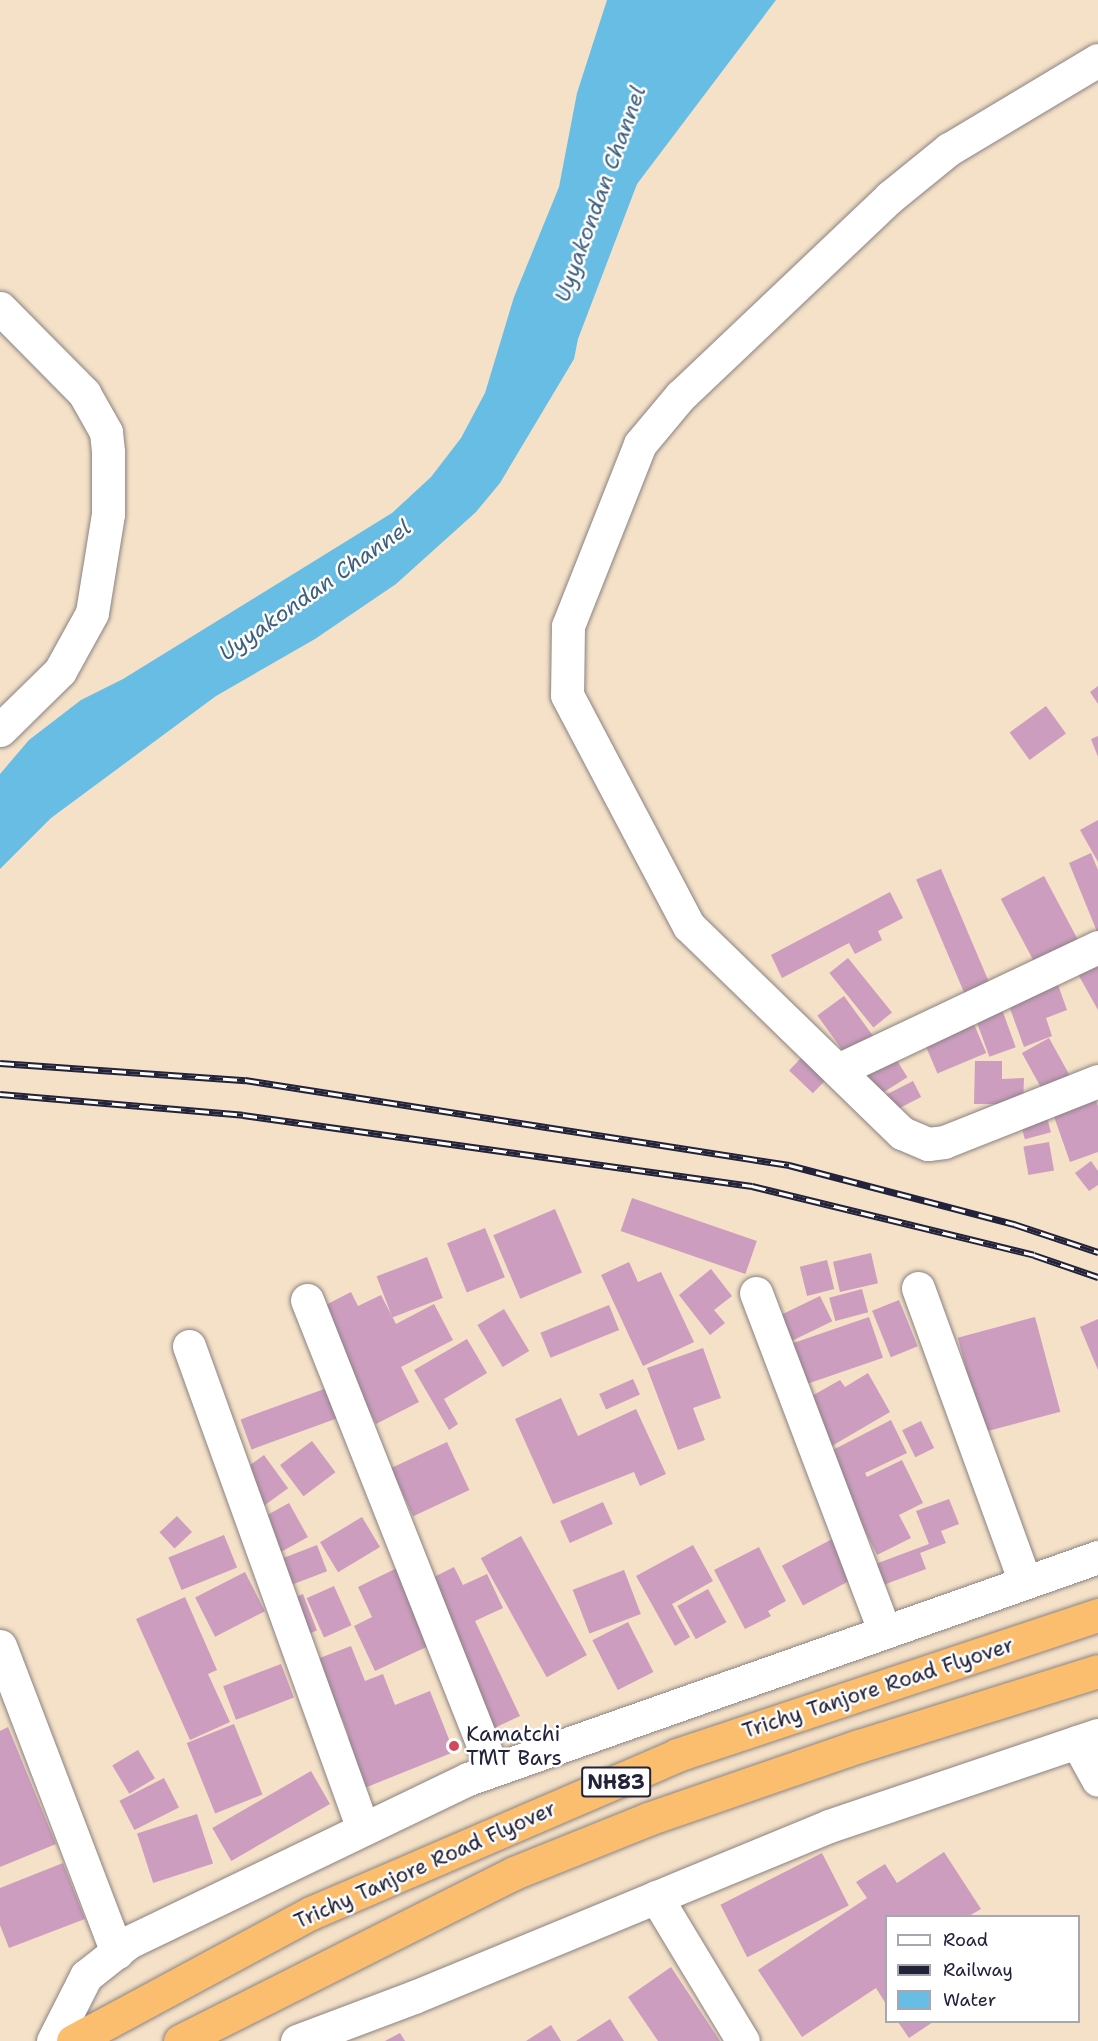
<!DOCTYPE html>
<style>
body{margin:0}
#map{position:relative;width:1098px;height:2041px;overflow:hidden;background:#f4e1c7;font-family:"Shantell Sans",sans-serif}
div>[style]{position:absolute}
.water>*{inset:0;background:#68bde5}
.building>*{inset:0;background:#cc9dbf;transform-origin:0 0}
.roads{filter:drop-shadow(0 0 2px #8b8281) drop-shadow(0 0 2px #8b8281)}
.minor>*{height:33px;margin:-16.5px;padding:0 16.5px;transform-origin:16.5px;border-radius:16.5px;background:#fff}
.tertiary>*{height:33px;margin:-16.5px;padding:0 16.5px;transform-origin:16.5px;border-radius:16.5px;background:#fff}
.trunk>*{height:33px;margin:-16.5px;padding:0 16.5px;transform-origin:16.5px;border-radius:16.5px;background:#fbbe6e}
.rail>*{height:7px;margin-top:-3.5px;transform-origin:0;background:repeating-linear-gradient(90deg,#fff 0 14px,#22223b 0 28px);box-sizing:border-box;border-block:2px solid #22223b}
.dots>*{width:16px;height:16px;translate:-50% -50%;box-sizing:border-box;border:3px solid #fff;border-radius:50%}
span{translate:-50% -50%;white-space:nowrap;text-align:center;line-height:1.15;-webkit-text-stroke:5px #fff;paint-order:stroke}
.shield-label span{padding:2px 4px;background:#fff;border:2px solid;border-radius:4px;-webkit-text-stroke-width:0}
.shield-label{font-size:20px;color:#22223b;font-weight:700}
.street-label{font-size:21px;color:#22223b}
.poi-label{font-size:21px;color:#22223b}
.left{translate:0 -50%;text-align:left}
.water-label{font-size:22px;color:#3e607f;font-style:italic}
.legend{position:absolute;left:885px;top:1915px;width:195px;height:108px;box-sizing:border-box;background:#fff;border:2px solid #a7a7b1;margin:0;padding:8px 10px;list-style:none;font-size:18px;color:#22223b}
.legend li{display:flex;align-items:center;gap:12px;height:30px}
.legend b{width:30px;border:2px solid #a7a7b1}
</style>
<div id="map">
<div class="water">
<div style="clip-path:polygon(607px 0,776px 0,637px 184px,578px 339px,574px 359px,500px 483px,476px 512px,396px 584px,315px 639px,216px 696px,51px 818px,0 869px,0 774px,29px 740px,81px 700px,123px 679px,392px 513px,431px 477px,461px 438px,485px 393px,514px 297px,559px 187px,577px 93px)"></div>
</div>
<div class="building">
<div style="clip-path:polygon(1098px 686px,1098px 704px,1090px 692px)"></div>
<div style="left:1046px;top:706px;width:34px;height:45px;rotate:54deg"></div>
<div style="clip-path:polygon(1098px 736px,1098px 757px,1091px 739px)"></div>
<div style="clip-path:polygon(1098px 820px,1098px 862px,1080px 830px)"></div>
<div style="clip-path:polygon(1091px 853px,1098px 870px,1098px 934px,1069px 863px)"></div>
<div style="left:941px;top:869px;width:133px;height:27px;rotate:67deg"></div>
<div style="left:1044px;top:876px;width:81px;height:49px;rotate:62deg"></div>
<div style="clip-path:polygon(890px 892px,903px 918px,878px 931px,882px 940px,855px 954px,849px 943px,782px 978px,771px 955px)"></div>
<div style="clip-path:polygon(1098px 953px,1098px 1010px,1074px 967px)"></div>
<div style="left:848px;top:958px;width:70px;height:24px;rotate:51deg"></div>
<div style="clip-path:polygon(1057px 982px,1067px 1010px,1046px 1018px,1052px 1036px,1024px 1047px,1007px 1000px)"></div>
<div style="left:844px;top:996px;width:52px;height:33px;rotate:54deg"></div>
<div style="left:1000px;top:1004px;width:46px;height:28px;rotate:70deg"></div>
<div style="left:971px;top:1017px;width:39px;height:53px;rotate:67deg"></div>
<div style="left:1049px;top:1038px;width:46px;height:31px;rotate:61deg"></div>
<div style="left:891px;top:1051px;width:31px;height:41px;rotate:58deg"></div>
<div style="left:803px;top:1056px;width:33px;height:20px;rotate:44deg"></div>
<div style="clip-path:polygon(975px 1061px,1002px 1061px,1002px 1079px,1024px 1078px,1023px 1104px,974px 1104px)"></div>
<div style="left:913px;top:1081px;width:18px;height:34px;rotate:63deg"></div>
<div style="clip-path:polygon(1093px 1092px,1098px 1106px,1098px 1152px,1070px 1162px,1051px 1108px)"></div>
<div style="left:1045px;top:1110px;width:23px;height:27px;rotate:75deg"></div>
<div style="left:1049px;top:1142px;width:29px;height:26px;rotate:80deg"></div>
<div style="clip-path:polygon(1091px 1161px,1098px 1171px,1098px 1185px,1089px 1191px,1075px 1173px)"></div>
<div style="left:632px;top:1198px;width:132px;height:35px;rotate:19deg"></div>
<div style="left:555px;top:1209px;width:69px;height:67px;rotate:67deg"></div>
<div style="left:485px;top:1228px;width:53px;height:41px;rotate:68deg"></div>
<div style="left:871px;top:1253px;width:31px;height:39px;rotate:77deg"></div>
<div style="left:427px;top:1257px;width:44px;height:54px;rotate:69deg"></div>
<div style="left:827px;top:1260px;width:30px;height:28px;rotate:76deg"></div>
<div style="clip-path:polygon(629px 1262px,638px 1282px,661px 1272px,694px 1342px,643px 1366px,601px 1275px)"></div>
<div style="clip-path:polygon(711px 1269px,732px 1296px,714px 1310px,725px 1323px,710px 1335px,679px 1295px)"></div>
<div style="left:862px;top:1289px;width:24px;height:34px;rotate:75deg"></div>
<div style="clip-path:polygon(351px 1292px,358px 1306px,381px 1295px,396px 1324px,434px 1304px,453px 1340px,401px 1367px,419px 1402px,376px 1424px,318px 1309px)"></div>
<div style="left:820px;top:1296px;width:28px;height:47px;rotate:64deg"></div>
<div style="left:899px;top:1300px;width:50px;height:29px;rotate:68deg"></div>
<div style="left:609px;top:1305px;width:27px;height:74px;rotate:68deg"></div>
<div style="left:504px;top:1309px;width:49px;height:31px;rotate:59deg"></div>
<div style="left:869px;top:1317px;width:43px;height:86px;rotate:71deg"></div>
<div style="left:1035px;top:1317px;width:98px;height:80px;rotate:75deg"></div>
<div style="clip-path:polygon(1098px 1319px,1098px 1370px,1080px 1327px)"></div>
<div style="clip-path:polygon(467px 1339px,487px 1373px,444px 1399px,458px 1424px,449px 1430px,414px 1370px)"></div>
<div style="clip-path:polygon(703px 1348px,721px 1398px,693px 1408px,705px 1440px,678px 1450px,647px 1368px)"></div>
<div style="clip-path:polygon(868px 1373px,890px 1412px,830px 1447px,803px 1401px,840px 1380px,845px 1387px)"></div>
<div style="left:633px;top:1379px;width:17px;height:37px;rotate:66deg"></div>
<div style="left:327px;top:1388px;width:32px;height:92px;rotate:70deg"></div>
<div style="clip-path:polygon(561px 1398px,578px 1436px,636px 1409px,666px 1474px,640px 1486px,634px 1472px,553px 1504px,515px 1419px)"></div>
<div style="clip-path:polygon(891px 1420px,907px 1453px,865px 1473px,867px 1477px,902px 1460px,923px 1503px,899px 1515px,911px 1538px,877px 1555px,827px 1453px)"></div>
<div style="left:921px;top:1421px;width:30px;height:21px;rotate:64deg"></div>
<div style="left:312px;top:1441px;width:39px;height:40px;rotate:53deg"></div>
<div style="left:447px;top:1442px;width:53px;height:62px;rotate:65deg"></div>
<div style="left:264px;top:1455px;width:41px;height:29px;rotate:54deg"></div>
<div style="clip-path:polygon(949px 1499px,959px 1524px,941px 1531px,946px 1543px,920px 1553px,926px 1569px,878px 1587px,870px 1566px,929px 1544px,916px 1511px)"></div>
<div style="left:603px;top:1502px;width:24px;height:47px;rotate:66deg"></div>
<div style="left:289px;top:1503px;width:39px;height:33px;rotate:61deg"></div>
<div style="left:177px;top:1516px;width:22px;height:24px;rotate:47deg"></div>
<div style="left:362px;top:1517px;width:35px;height:49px;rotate:59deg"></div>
<div style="left:224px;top:1535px;width:35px;height:60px;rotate:68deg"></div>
<div style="left:521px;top:1536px;width:136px;height:46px;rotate:61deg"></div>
<div style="left:834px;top:1538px;width:45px;height:59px;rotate:62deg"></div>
<div style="left:317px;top:1545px;width:28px;height:45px;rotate:69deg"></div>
<div style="clip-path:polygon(693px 1545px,713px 1581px,672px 1604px,690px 1637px,675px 1646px,636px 1576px)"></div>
<div style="clip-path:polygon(759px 1547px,786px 1601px,768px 1611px,771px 1616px,745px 1629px,714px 1570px)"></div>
<div style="clip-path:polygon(399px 1567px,435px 1643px,375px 1671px,354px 1626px,372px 1617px,358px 1587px)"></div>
<div style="clip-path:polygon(454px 1567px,463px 1585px,487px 1574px,503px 1608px,475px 1621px,520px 1716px,490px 1730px,420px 1584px)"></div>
<div style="left:624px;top:1570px;width:47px;height:55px;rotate:69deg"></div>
<div style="left:245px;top:1572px;width:44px;height:56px;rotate:63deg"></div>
<div style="left:334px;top:1586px;width:43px;height:30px;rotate:66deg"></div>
<div style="left:708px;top:1589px;width:38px;height:35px;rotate:61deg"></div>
<div style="left:303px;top:1594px;width:39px;height:20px;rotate:69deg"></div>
<div style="clip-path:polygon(185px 1597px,217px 1670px,208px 1674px,230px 1722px,190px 1740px,136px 1619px)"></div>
<div style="left:628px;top:1622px;width:56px;height:40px;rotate:63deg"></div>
<div style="clip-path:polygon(351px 1646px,365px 1681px,383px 1674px,395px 1705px,430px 1691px,454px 1752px,362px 1789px,343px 1740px,349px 1737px,342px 1718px,335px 1721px,312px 1661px)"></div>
<div style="left:281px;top:1664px;width:36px;height:62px;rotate:69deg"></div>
<div style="left:234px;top:1724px;width:76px;height:51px;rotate:68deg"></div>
<div style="clip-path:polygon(8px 1727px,56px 1844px,0 1867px,0 1731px)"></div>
<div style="left:138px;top:1750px;width:33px;height:30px;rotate:59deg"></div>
<div style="left:311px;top:1771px;width:38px;height:114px;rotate:60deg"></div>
<div style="left:164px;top:1778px;width:33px;height:50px;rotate:63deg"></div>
<div style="left:197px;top:1814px;width:52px;height:63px;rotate:72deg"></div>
<div style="clip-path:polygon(944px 1852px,981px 1909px,969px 1916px,886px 1916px,886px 2004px,876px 1988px,802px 2037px,758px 1970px,867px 1898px,856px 1882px,885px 1864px,897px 1883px)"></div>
<div style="left:822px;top:1853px;width:59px;height:114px;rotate:63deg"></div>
<div style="clip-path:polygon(63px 1863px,85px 1919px,9px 1948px,0 1925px,0 1888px)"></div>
<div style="clip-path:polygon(671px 1967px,720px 2041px,658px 2041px,628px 1997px)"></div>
<div style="clip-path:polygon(610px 2019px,624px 2041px,576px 2041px)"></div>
<div style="clip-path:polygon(898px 2022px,933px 2022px,909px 2038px)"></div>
<div style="clip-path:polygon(551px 2025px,561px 2041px,526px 2041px)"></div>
<div style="clip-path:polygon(400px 2033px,405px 2041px,385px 2041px)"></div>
</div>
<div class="roads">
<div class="minor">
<div style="left:1098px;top:60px;width:174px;rotate:149.1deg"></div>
<div style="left:949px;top:149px;width:76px;rotate:140.9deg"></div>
<div style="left:890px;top:197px;width:288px;rotate:136.5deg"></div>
<div style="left:681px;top:395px;width:64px;rotate:129.9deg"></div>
<div style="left:640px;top:444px;width:196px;rotate:111.6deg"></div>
<div style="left:568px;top:626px;width:69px;rotate:90.8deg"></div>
<div style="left:567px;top:695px;width:261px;rotate:62.2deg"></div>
<div style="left:689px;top:926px;width:297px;rotate:44.2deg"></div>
<div style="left:902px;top:1133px;width:28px;rotate:23deg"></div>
<div style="left:928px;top:1144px;width:16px;rotate:-7deg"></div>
<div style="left:944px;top:1142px;width:166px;rotate:-21.6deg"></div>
<div style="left:838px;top:1070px;width:288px;rotate:-25.3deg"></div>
<div style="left:918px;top:1288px;width:311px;rotate:70deg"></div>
<div style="left:756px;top:1293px;width:360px;rotate:69.2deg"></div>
<div style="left:307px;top:1300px;width:505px;rotate:68.41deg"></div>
<div style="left:189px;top:1346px;width:513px;rotate:70.19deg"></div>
<div style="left:0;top:1646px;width:328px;rotate:69.1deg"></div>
<div style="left:1077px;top:1742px;width:43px;rotate:61.1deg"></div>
<div style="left:656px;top:1897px;width:168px;rotate:58.9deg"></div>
<div style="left:53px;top:2041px;width:73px;rotate:-63.1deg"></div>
<div style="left:86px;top:1976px;width:55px;rotate:-38.3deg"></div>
<div style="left:129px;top:1942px;width:376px;rotate:-25.7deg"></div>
<div style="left:468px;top:1779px;width:668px;rotate:-19.41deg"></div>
<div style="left:297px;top:2041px;width:125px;rotate:-20.6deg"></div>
<div style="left:414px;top:1997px;width:449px;rotate:-22.4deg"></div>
<div style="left:829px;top:1826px;width:284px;rotate:-18.7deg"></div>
</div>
<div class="tertiary">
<div style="left:0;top:308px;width:120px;rotate:45.3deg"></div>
<div style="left:84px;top:393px;width:45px;rotate:60.6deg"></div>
<div style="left:106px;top:432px;width:20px;rotate:84deg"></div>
<div style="left:108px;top:452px;width:62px;rotate:90deg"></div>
<div style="left:108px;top:514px;width:100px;rotate:99.2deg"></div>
<div style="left:92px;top:613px;width:66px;rotate:118.9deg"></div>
<div style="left:60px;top:671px;width:84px;rotate:135.5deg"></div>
</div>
<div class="trunk">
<div style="left:73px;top:2041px;width:270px;rotate:-28.3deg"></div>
<div style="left:311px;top:1913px;width:399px;rotate:-23.3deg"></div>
<div style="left:677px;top:1755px;width:444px;rotate:-18.4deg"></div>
<div style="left:180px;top:2041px;width:374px;rotate:-26.7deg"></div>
<div style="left:514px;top:1873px;width:144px;rotate:-21.9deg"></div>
<div style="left:648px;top:1819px;width:223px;rotate:-19.1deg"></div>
<div style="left:859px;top:1746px;width:250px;rotate:-17.4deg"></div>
</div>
</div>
<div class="rail">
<div style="left:0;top:1063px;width:246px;rotate:4deg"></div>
<div style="left:245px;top:1080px;width:551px;rotate:8.88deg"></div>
<div style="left:789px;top:1165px;width:233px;rotate:14.7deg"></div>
<div style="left:1014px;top:1224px;width:89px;rotate:18.4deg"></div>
<div style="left:0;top:1094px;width:244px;rotate:4.9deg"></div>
<div style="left:243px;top:1115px;width:514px;rotate:7.94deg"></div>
<div style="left:752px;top:1186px;width:290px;rotate:13.7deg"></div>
<div style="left:1034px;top:1255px;width:68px;rotate:19deg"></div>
</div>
<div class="dots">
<div style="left:454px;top:1746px;background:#d1495b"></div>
</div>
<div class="shield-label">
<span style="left:616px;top:1782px">NH83</span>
</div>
<div class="street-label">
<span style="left:878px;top:1688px;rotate:-18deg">Trichy Tanjore Road Flyover</span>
<span style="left:425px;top:1865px;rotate:-24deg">Trichy Tanjore Road Flyover</span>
</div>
<div class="poi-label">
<span class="left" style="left:466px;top:1746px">Kamatchi<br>TMT Bars</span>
</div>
<div class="water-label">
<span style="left:600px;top:194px;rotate:-70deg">Uyyakondan Channel</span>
<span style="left:315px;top:590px;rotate:-35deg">Uyyakondan Channel</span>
</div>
<ul class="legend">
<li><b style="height:8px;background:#fff"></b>Road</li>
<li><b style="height:8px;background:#22223b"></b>Railway</li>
<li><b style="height:16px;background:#68bde5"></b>Water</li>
</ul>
</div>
